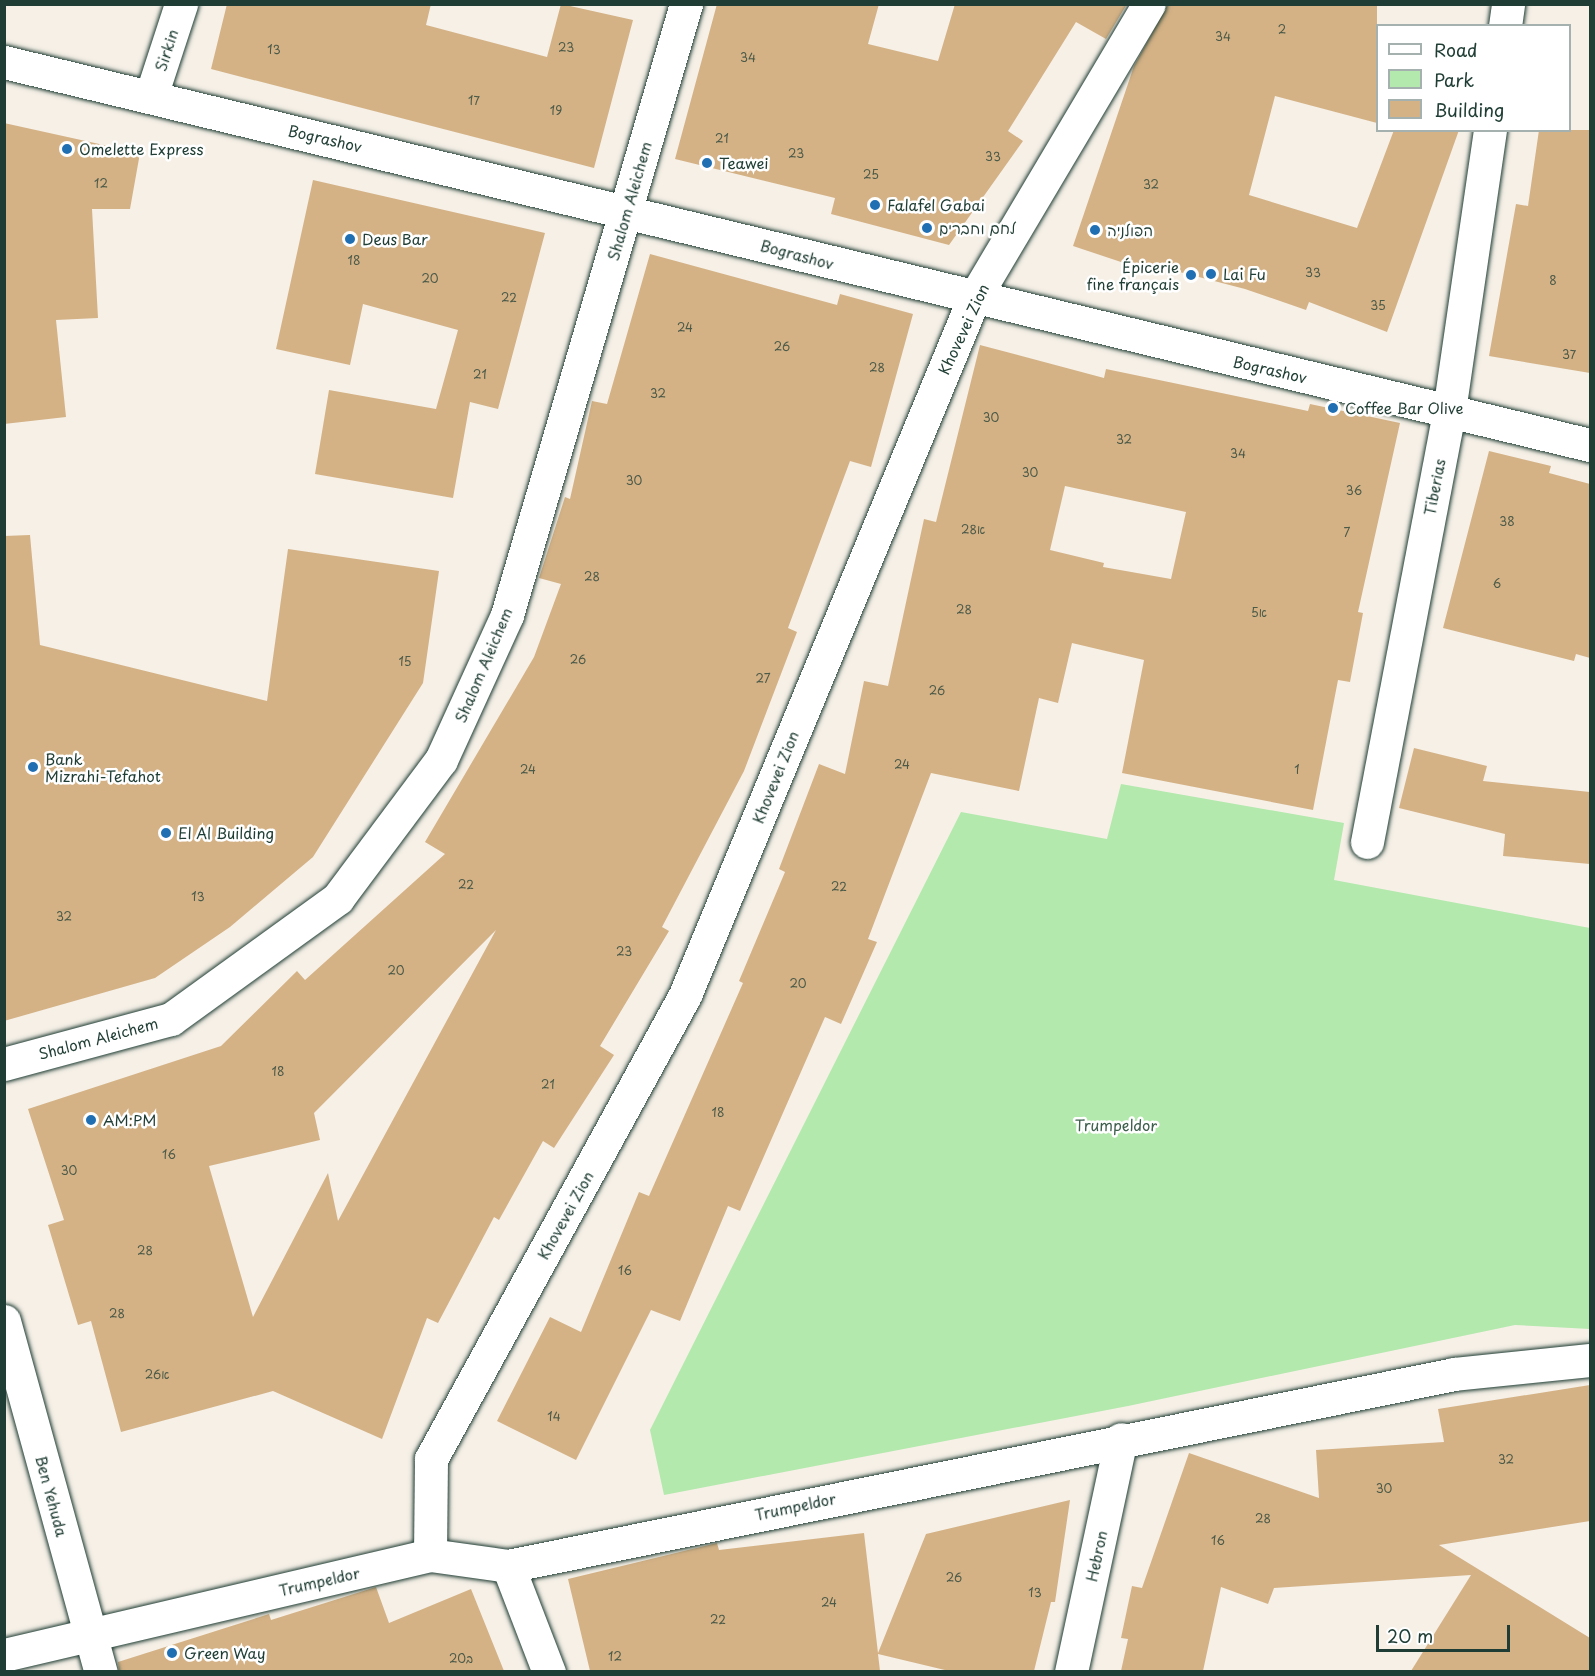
<!DOCTYPE html>
<meta charset="utf-8">
<style>
body{margin:0}
#map{position:relative;width:1595px;height:1676px;overflow:hidden;background:#f6f0e7;font-family:"Playpen Sans","Playpen Sans Hebrew",sans-serif}
div>[style]{position:absolute}
.green>*{inset:0;background:#b3e9ac}
.building>*{inset:0;background:#d4b286}
.roads{filter:drop-shadow(0 0 2px #1f3d34) drop-shadow(0 0 2px #1f3d34)}
.street>*{height:33px;margin:-16.5px;padding:0 16.5px;transform-origin:16.5px;border-radius:16.5px;background:#fff}
.secondary>*{height:33px;margin:-16.5px;padding:0 16.5px;transform-origin:16.5px;border-radius:16.5px;background:#fff}
.dots>*{width:16px;height:16px;translate:-50% -50%;box-sizing:border-box;border:3px solid #fff;border-radius:50%}
span{translate:-50% -50%;white-space:nowrap;text-align:center;line-height:1.15;-webkit-text-stroke:5px #fff;paint-order:stroke}
.number-label{font-size:12px;color:#4c5a48}
.number-label span{-webkit-text-stroke-width:0}
.street-label{font-size:15px;color:#1f3d34}
.poi-label{font-size:15px;color:#1f3d34}
.left{translate:0 -50%;text-align:left}
.right{translate:-100% -50%;text-align:right}
.park-label{font-size:15px;color:#3d5f4c}
.frame{position:absolute;inset:0;border:6px solid #1f3d34;pointer-events:none}
.legend{position:absolute;left:1376px;top:24px;width:195px;height:108px;box-sizing:border-box;background:#fff;border:2px solid #a5b1ae;margin:0;padding:8px 10px;list-style:none;font-size:18px;color:#1f3d34}
.legend li{display:flex;align-items:center;gap:12px;height:30px}
.legend b{width:30px;border:2px solid #a5b1ae}
.scale{position:absolute;left:1376px;top:1625px;width:134px;height:27px;box-sizing:border-box;border:3px solid #1f3d34;border-top:0;padding-left:8px;font-size:18px;line-height:21px;white-space:nowrap;color:#1f3d34;-webkit-text-stroke:4px #fff;paint-order:stroke}
</style>
<div id="map">
<div class="green">
<div style="clip-path:polygon(1121px 784px,1344px 823px,1334px 880px,1590px 928px,1590px 1329px,1515px 1325px,1128px 1406px,664px 1495px,650px 1430px,961px 812px,1107px 839px)"></div>
</div>
<div class="building">
<div style="clip-path:polygon(227px 4px,431px 4px,426px 25px,547px 57px,561px 4px,633px 20px,594px 168px,211px 69px)"></div>
<div style="clip-path:polygon(717px 4px,879px 4px,868px 44px,938px 61px,955px 4px,1127px 4px,1106px 39px,1076px 22px,1008px 131px,1023px 141px,949px 245px,831px 214px,835px 198px,675px 159px)"></div>
<div style="clip-path:polygon(1168px 4px,1377px 4px,1377px 123px,1275px 96px,1249px 195px,1357px 228px,1394px 130px,1459px 130px,1387px 332px,1309px 302px,1306px 310px,1245px 289px,1141px 262px,1139px 268px,1073px 246px,1134px 66px)"></div>
<div style="clip-path:polygon(4px 123px,140px 153px,130px 209px,92px 209px,98px 318px,56px 320px,66px 417px,4px 424px)"></div>
<div style="clip-path:polygon(1539px 130px,1590px 130px,1590px 373px,1489px 356px,1516px 204px,1528px 206px)"></div>
<div style="clip-path:polygon(313px 180px,545px 233px,498px 409px,470px 402px,453px 498px,315px 474px,329px 390px,436px 409px,458px 330px,363px 304px,350px 365px,276px 349px)"></div>
<div style="clip-path:polygon(evenodd,650px 254px,837px 305px,840px 294px,913px 314px,871px 467px,850px 461px,788px 628px,797px 632px,744px 771px,662px 927px,669px 931px,600px 1046px,614px 1055px,554px 1148px,543px 1141px,499px 1220px,494px 1217px,438px 1323px,427px 1318px,382px 1439px,273px 1391px,121px 1432px,91px 1321px,78px 1325px,48px 1225px,64px 1220px,28px 1109px,221px 1046px,297px 971px,305px 980px,445px 854px,425px 842px,534px 657px,561px 584px,539px 578px,565px 497px,570px 499px,592px 401px,607px 404px,650px 254px,496px 930px,338px 1221px,328px 1173px,253px 1317px,209px 1166px,320px 1140px,314px 1113px,496px 930px)"></div>
<div style="clip-path:polygon(evenodd,980px 345px,1104px 378px,1106px 369px,1308px 411px,1310px 404px,1400px 423px,1358px 612px,1363px 613px,1350px 682px,1338px 680px,1313px 810px,1122px 773px,1144px 660px,1072px 643px,1058px 703px,1039px 698px,1019px 791px,931px 773px,868px 939px,877px 942px,841px 1024px,825px 1017px,740px 1211px,728px 1206px,680px 1321px,651px 1310px,576px 1460px,497px 1421px,550px 1317px,581px 1332px,639px 1192px,649px 1196px,743px 983px,739px 981px,785px 872px,779px 869px,819px 764px,845px 774px,864px 681px,888px 686px,924px 519px,936px 522px,980px 345px,1065px 486px,1186px 512px,1171px 579px,1103px 567px,1104px 563px,1050px 550px,1065px 486px)"></div>
<div style="clip-path:polygon(1489px 451px,1551px 466px,1549px 473px,1590px 484px,1590px 658px,1576px 654px,1574px 661px,1443px 628px)"></div>
<div style="clip-path:polygon(30px 535px,40px 645px,267px 701px,288px 549px,439px 571px,423px 683px,313px 857px,230px 927px,155px 978px,4px 1021px,4px 536px)"></div>
<div style="clip-path:polygon(1414px 748px,1487px 766px,1483px 781px,1590px 792px,1590px 864px,1503px 856px,1505px 834px,1399px 808px)"></div>
<div style="clip-path:polygon(1590px 1385px,1590px 1521px,1439px 1545px,1590px 1638px,1590px 1671px,1411px 1671px,1471px 1575px,1274px 1588px,1268px 1604px,1221px 1587px,1203px 1671px,1121px 1671px,1128px 1639px,1121px 1638px,1132px 1586px,1142px 1588px,1189px 1453px,1319px 1498px,1316px 1450px,1444px 1442px,1438px 1409px)"></div>
<div style="clip-path:polygon(1070px 1500px,1055px 1602px,1051px 1602px,1034px 1671px,949px 1671px,878px 1654px,880px 1671px,590px 1671px,568px 1579px,717px 1543px,719px 1550px,864px 1533px,878px 1653px,926px 1534px)"></div>
<div style="clip-path:polygon(376px 1587px,389px 1623px,471px 1589px,504px 1671px,119px 1671px,118px 1662px,269px 1614px,271px 1620px)"></div>
</div>
<div class="roads">
<div class="street">
<div style="left:1505px;top:26px;width:22px;rotate:-82deg"></div>
<div style="left:151px;top:96px;width:97px;rotate:-71.9deg"></div>
<div style="left:1367px;top:842px;width:439px;rotate:-79.2deg"></div>
<div style="left:1449px;top:411px;width:284px;rotate:-81.7deg"></div>
<div style="left:4px;top:1064px;width:173px;rotate:-15.1deg"></div>
<div style="left:171px;top:1019px;width:206px;rotate:-35.9deg"></div>
<div style="left:338px;top:898px;width:172px;rotate:-53.3deg"></div>
<div style="left:441px;top:760px;width:159px;rotate:-65.5deg"></div>
<div style="left:507px;top:615px;width:637px;rotate:-73.67deg"></div>
<div style="left:4px;top:1321px;width:364px;rotate:74.6deg"></div>
<div style="left:430px;top:1555px;width:96px;rotate:-89.4deg"></div>
<div style="left:431px;top:1459px;width:529px;rotate:-61.3deg"></div>
<div style="left:685px;top:995px;width:752px;rotate:-67.49deg"></div>
<div style="left:973px;top:300px;width:344px;rotate:-59.3deg"></div>
<div style="left:508px;top:1566px;width:114px;rotate:68.9deg"></div>
<div style="left:4px;top:1655px;width:438px;rotate:-13.2deg"></div>
<div style="left:430px;top:1555px;width:79px;rotate:8deg"></div>
<div style="left:508px;top:1566px;width:965px;rotate:-11.47deg"></div>
<div style="left:1454px;top:1374px;width:137px;rotate:-5.9deg"></div>
<div style="left:1071px;top:1672px;width:238px;rotate:-77.9deg"></div>
</div>
<div class="secondary">
<div style="left:4px;top:62px;width:1632px;rotate:13.58deg"></div>
</div>
</div>
<div class="dots">
<div style="left:67px;top:149px;background:#1f6fb2"></div>
<div style="left:707px;top:163px;background:#1f6fb2"></div>
<div style="left:875px;top:205px;background:#1f6fb2"></div>
<div style="left:927px;top:228px;background:#1f6fb2"></div>
<div style="left:1095px;top:230px;background:#1f6fb2"></div>
<div style="left:350px;top:239px;background:#1f6fb2"></div>
<div style="left:1211px;top:274px;background:#1f6fb2"></div>
<div style="left:1191px;top:275px;background:#1f6fb2"></div>
<div style="left:1333px;top:408px;background:#1f6fb2"></div>
<div style="left:33px;top:767px;background:#1f6fb2"></div>
<div style="left:166px;top:833px;background:#1f6fb2"></div>
<div style="left:91px;top:1120px;background:#1f6fb2"></div>
<div style="left:172px;top:1653px;background:#1f6fb2"></div>
</div>
<div class="number-label">
<span style="left:1282px;top:30px">2</span>
<span style="left:1223px;top:37px">34</span>
<span style="left:566px;top:48px">23</span>
<span style="left:274px;top:50px">13</span>
<span style="left:748px;top:58px">34</span>
<span style="left:474px;top:101px">17</span>
<span style="left:556px;top:111px">19</span>
<span style="left:722px;top:139px">21</span>
<span style="left:796px;top:154px">23</span>
<span style="left:993px;top:157px">33</span>
<span style="left:871px;top:175px">25</span>
<span style="left:101px;top:184px">12</span>
<span style="left:1151px;top:185px">32</span>
<span style="left:354px;top:261px">18</span>
<span style="left:1313px;top:273px">33</span>
<span style="left:430px;top:279px">20</span>
<span style="left:1553px;top:281px">8</span>
<span style="left:509px;top:298px">22</span>
<span style="left:1378px;top:306px">35</span>
<span style="left:685px;top:328px">24</span>
<span style="left:782px;top:347px">26</span>
<span style="left:1569px;top:355px">37</span>
<span style="left:877px;top:368px">28</span>
<span style="left:480px;top:375px">21</span>
<span style="left:658px;top:394px">32</span>
<span style="left:991px;top:418px">30</span>
<span style="left:1124px;top:440px">32</span>
<span style="left:1238px;top:454px">34</span>
<span style="left:1030px;top:473px">30</span>
<span style="left:634px;top:481px">30</span>
<span style="left:1354px;top:491px">36</span>
<span style="left:1507px;top:522px">38</span>
<span style="left:973px;top:530px">28א</span>
<span style="left:1347px;top:533px">7</span>
<span style="left:592px;top:577px">28</span>
<span style="left:1497px;top:584px">6</span>
<span style="left:964px;top:610px">28</span>
<span style="left:1259px;top:613px">5א</span>
<span style="left:578px;top:660px">26</span>
<span style="left:405px;top:662px">15</span>
<span style="left:763px;top:679px">27</span>
<span style="left:937px;top:691px">26</span>
<span style="left:902px;top:765px">24</span>
<span style="left:528px;top:770px">24</span>
<span style="left:1297px;top:770px">1</span>
<span style="left:466px;top:885px">22</span>
<span style="left:839px;top:887px">22</span>
<span style="left:198px;top:897px">13</span>
<span style="left:64px;top:917px">32</span>
<span style="left:624px;top:952px">23</span>
<span style="left:396px;top:971px">20</span>
<span style="left:798px;top:984px">20</span>
<span style="left:278px;top:1072px">18</span>
<span style="left:548px;top:1085px">21</span>
<span style="left:718px;top:1113px">18</span>
<span style="left:169px;top:1155px">16</span>
<span style="left:69px;top:1171px">30</span>
<span style="left:145px;top:1251px">28</span>
<span style="left:625px;top:1271px">16</span>
<span style="left:117px;top:1314px">28</span>
<span style="left:157px;top:1375px">26א</span>
<span style="left:554px;top:1417px">14</span>
<span style="left:1506px;top:1460px">32</span>
<span style="left:1384px;top:1489px">30</span>
<span style="left:1263px;top:1519px">28</span>
<span style="left:1218px;top:1541px">16</span>
<span style="left:954px;top:1578px">26</span>
<span style="left:1035px;top:1593px">13</span>
<span style="left:829px;top:1603px">24</span>
<span style="left:718px;top:1620px">22</span>
<span style="left:615px;top:1657px">12</span>
<span style="left:461px;top:1659px">20ב</span>
</div>
<div class="street-label">
<span style="left:166px;top:50px;rotate:-72deg">Sirkin</span>
<span style="left:325px;top:138px;rotate:13deg">Bograshov</span>
<span style="left:629px;top:201px;rotate:-74deg">Shalom Aleichem</span>
<span style="left:797px;top:254px;rotate:15deg">Bograshov</span>
<span style="left:963px;top:329px;rotate:-65deg">Khovevei Zion</span>
<span style="left:1270px;top:369px;rotate:13deg">Bograshov</span>
<span style="left:1434px;top:487px;rotate:-79deg">Tiberias</span>
<span style="left:483px;top:665px;rotate:-67deg">Shalom Aleichem</span>
<span style="left:775px;top:777px;rotate:-68deg">Khovevei Zion</span>
<span style="left:98px;top:1038px;rotate:-15deg">Shalom Aleichem</span>
<span style="left:565px;top:1215px;rotate:-61deg">Khovevei Zion</span>
<span style="left:52px;top:1496px;rotate:75deg">Ben Yehuda</span>
<span style="left:795px;top:1506px;rotate:-12deg">Trumpeldor</span>
<span style="left:1096px;top:1556px;rotate:-78deg">Hebron</span>
<span style="left:319px;top:1581px;rotate:-13deg">Trumpeldor</span>
</div>
<div class="poi-label">
<span class="left" style="left:79px;top:149px">Omelette Express</span>
<span class="left" style="left:719px;top:163px">Teawei</span>
<span class="left" style="left:887px;top:205px">Falafel Gabai</span>
<span class="left" style="left:939px;top:228px">לחם וחברים</span>
<span class="left" style="left:1107px;top:230px">הפולניה</span>
<span class="left" style="left:362px;top:239px">Deus Bar</span>
<span class="right" style="left:1179px;top:275px">Épicerie<br>fine français</span>
<span class="left" style="left:1223px;top:274px">Lai Fu</span>
<span class="left" style="left:1345px;top:408px">Coffee Bar Olive</span>
<span class="left" style="left:45px;top:767px">Bank<br>Mizrahi-Tefahot</span>
<span class="left" style="left:178px;top:833px">El Al Building</span>
<span class="left" style="left:103px;top:1120px">AM:PM</span>
<span class="left" style="left:184px;top:1653px">Green Way</span>
</div>
<div class="park-label">
<span style="left:1116px;top:1125px">Trumpeldor</span>
</div>
<div class="frame"></div>
<ul class="legend">
<li><b style="height:8px;background:#fff"></b>Road</li>
<li><b style="height:16px;background:#b3e9ac"></b>Park</li>
<li><b style="height:16px;background:#d4b286"></b>Building</li>
</ul>
<div class="scale">20 m</div>
</div>
